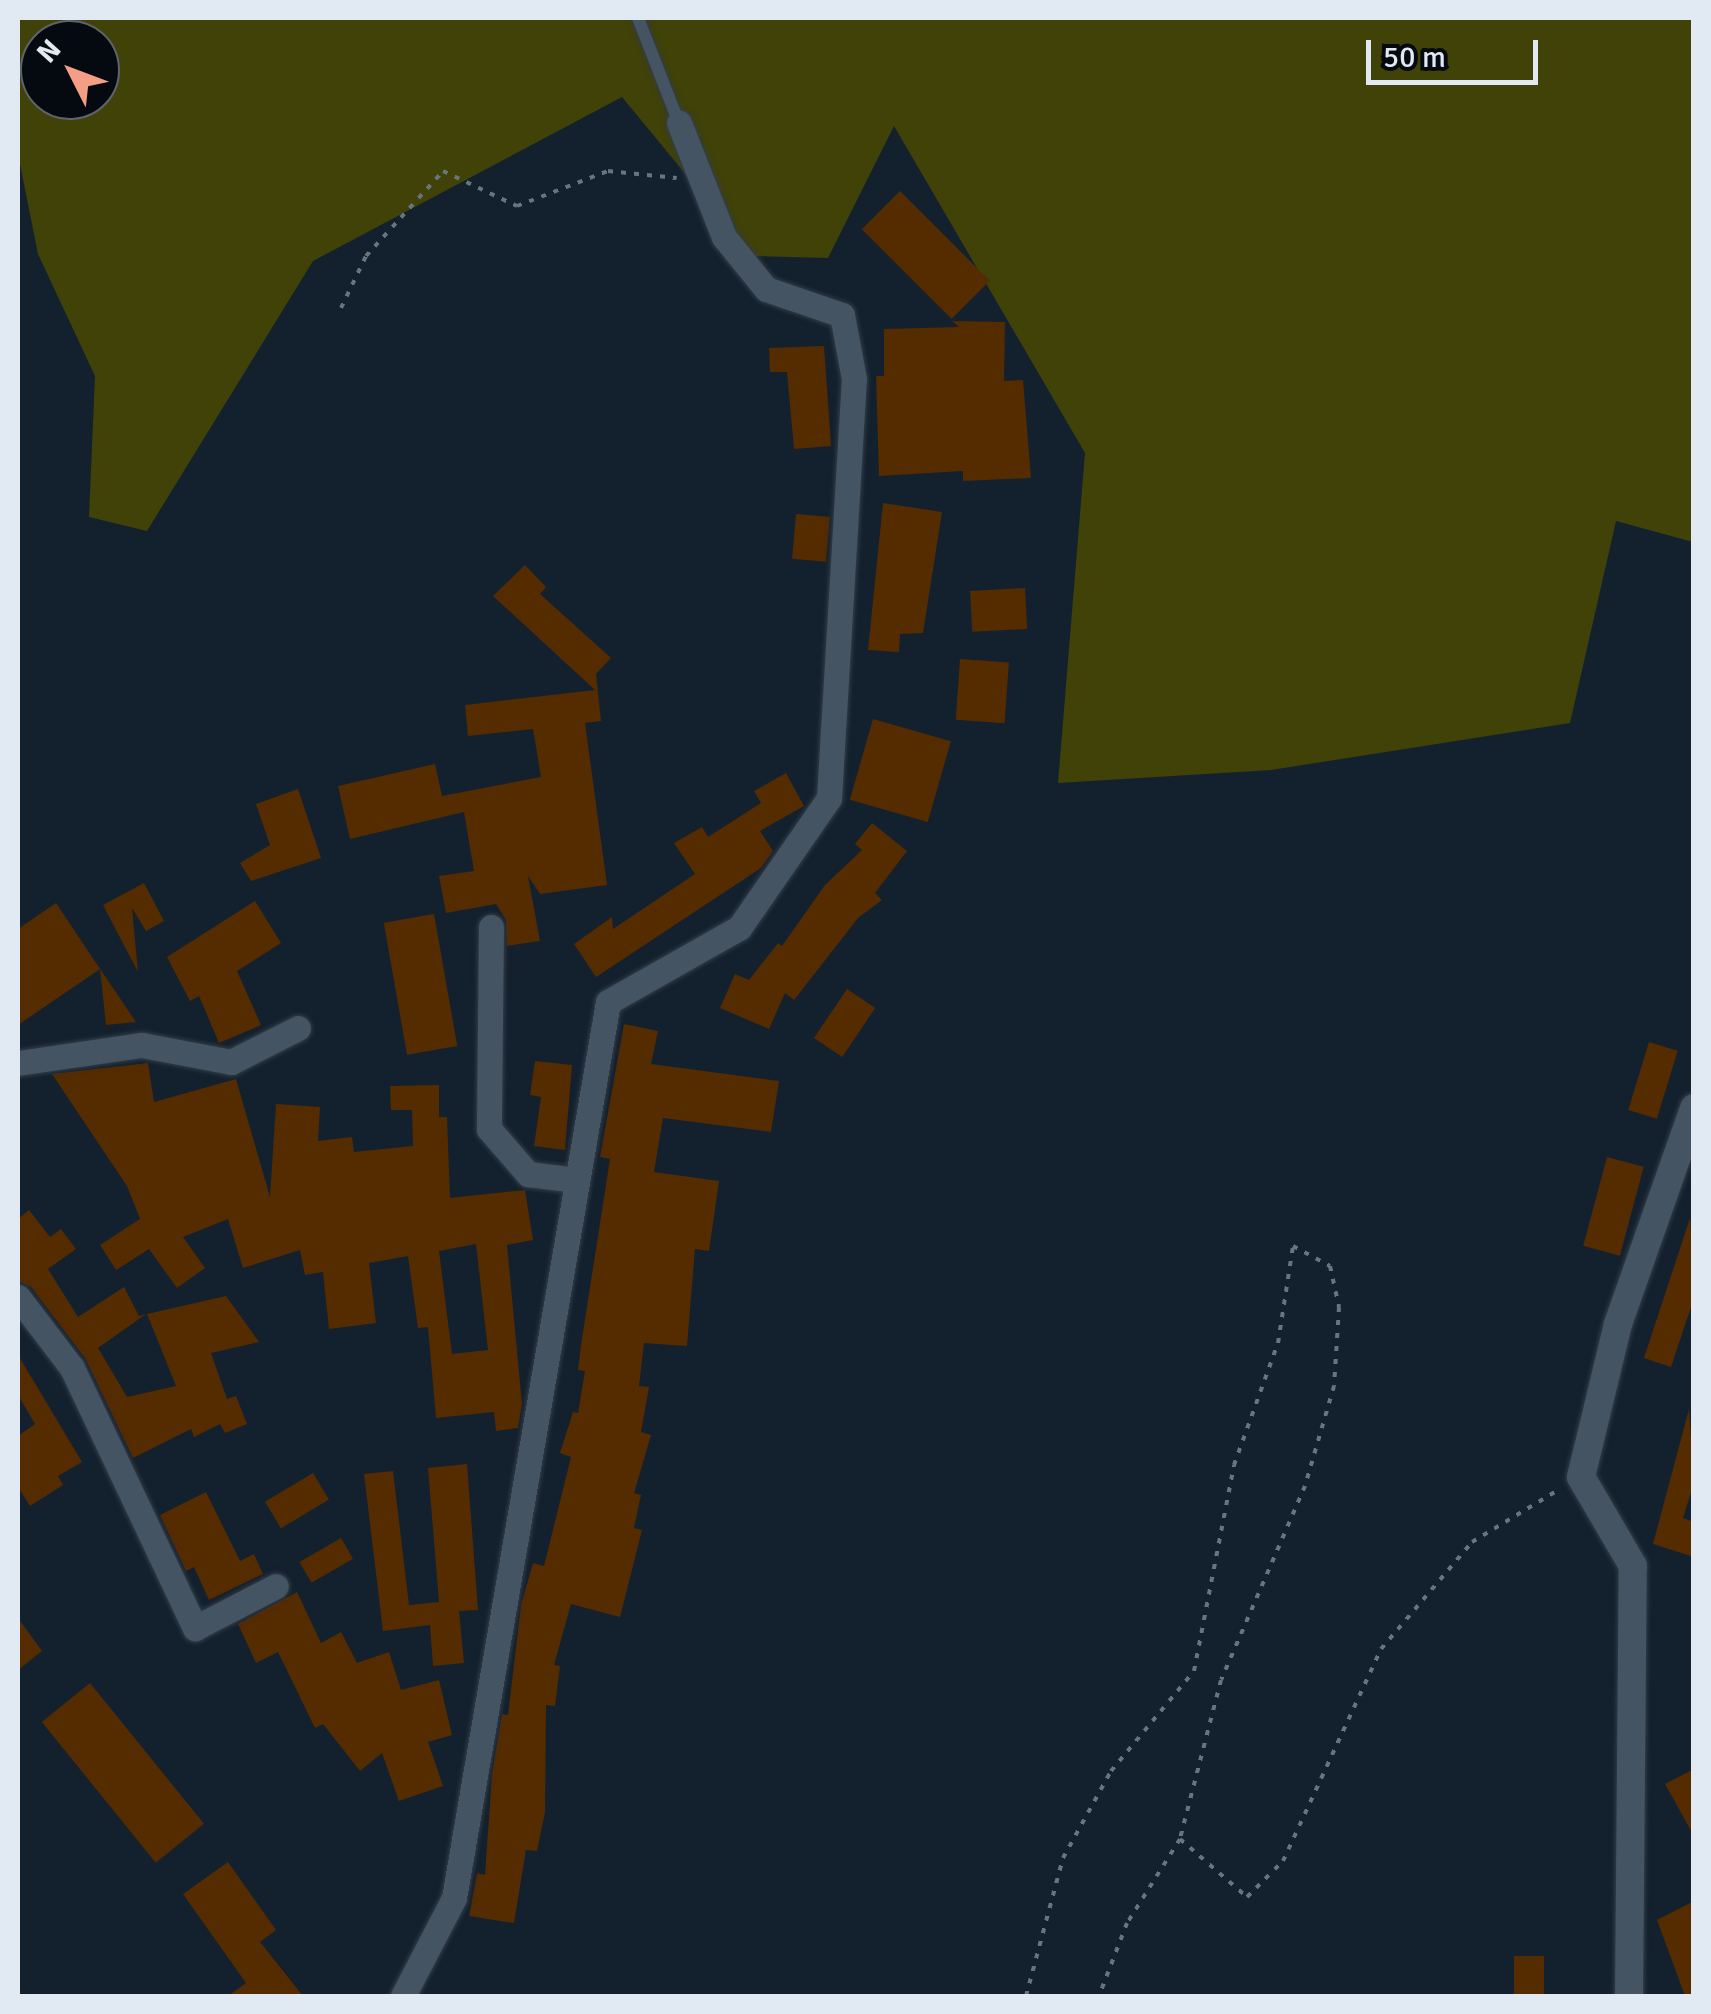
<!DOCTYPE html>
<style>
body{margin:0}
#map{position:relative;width:1711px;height:2014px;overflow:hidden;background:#13212e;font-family:Signika,sans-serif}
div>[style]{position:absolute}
.green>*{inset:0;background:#404207}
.building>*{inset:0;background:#552b00;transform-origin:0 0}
.path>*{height:4px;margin-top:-2px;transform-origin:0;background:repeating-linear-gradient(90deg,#68747f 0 5px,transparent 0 13px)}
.roads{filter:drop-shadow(0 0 2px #323c46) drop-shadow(0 0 2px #323c46)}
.service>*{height:12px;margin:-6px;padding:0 6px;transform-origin:6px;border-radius:6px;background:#445462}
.minor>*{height:25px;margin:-12.5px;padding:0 12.5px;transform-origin:12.5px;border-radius:12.5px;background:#445462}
.tertiary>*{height:28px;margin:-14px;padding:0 14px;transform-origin:14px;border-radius:14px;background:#445462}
span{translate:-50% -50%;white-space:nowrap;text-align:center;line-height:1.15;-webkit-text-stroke:10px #050a10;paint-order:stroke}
.frame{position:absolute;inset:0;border:20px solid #e1eaf3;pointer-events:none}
.north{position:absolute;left:20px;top:20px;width:100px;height:100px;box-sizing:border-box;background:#050a10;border:2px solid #5d646b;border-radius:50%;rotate:312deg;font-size:28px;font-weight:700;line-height:40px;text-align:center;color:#e1eaf3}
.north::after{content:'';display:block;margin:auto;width:35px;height:45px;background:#f49e86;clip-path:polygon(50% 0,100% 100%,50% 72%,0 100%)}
.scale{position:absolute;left:1366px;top:40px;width:172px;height:45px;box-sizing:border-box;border:5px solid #e1eaf3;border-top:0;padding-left:12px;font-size:30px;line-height:35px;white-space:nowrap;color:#e1eaf3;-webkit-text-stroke:8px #050a10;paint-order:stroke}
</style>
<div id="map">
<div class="green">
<div style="clip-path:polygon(evenodd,18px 18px,1693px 18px,1693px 542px,1616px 521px,1570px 723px,1271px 770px,1058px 783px,1085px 453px,894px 126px,828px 258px,753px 256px,622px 97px,313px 261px,147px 531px,89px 517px,95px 376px,38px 254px,18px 154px,18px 18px,40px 40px,100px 40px,100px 100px,40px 100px,40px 40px)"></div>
</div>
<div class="building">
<div style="left:900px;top:191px;width:127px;height:54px;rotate:45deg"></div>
<div style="clip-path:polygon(952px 321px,1005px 322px,1004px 381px,1023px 380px,1031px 478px,963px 481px,963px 471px,879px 476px,876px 376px,884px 376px,884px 329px,959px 327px)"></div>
<div style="clip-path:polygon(824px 346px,831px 446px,794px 449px,787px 372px,770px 372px,769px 348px)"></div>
<div style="clip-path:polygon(883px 503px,942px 512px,923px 633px,900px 634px,899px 652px,868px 650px)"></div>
<div style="left:796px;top:514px;width:34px;height:45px;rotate:5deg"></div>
<div style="clip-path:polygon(525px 565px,546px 587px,540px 594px,611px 658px,596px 674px,601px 721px,585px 723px,607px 885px,540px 894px,528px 876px,540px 941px,507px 946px,506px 920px,496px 904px,446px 913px,439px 876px,474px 871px,464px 812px,350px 839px,338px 786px,435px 764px,442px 796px,541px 777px,533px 729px,468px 736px,465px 705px,595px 690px,493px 596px)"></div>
<div style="left:1025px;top:588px;width:41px;height:55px;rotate:87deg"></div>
<div style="left:960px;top:659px;width:49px;height:61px;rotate:4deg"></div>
<div style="left:873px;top:719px;width:81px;height:84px;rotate:16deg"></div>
<div style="clip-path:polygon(786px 773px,804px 806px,760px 831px,773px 851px,761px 868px,596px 977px,574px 944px,612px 917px,613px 929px,695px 874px,674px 843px,702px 827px,708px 837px,761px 803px,754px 791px)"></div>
<div style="clip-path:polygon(298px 789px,321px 858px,251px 881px,240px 863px,270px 845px,256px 804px)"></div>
<div style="clip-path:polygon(872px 823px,907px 851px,875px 893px,882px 900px,858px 918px,794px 1000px,785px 993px,769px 1029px,720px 1008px,735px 974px,749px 980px,778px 943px,782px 946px,825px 885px,862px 850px,855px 844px)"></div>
<div style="clip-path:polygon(144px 883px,164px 921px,146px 931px,132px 908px,138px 972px,103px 905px)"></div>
<div style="clip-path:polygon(255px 901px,281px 943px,237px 971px,261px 1025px,219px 1043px,199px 996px,190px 1001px,167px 957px)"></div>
<div style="clip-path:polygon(56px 903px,88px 951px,136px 1022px,106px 1025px,100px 969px,18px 1025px,18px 929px)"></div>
<div style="left:434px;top:914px;width:134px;height:51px;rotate:80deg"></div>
<div style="left:847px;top:989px;width:34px;height:59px;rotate:34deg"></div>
<div style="clip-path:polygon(624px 1024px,658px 1031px,651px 1064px,779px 1081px,771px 1132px,663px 1118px,654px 1172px,719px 1181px,709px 1251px,695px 1249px,687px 1346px,644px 1343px,639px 1386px,649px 1387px,641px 1432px,651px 1435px,634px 1493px,641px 1495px,634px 1528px,642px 1530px,620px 1617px,571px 1604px,554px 1665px,560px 1666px,555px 1706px,546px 1705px,545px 1812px,537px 1851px,526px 1850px,514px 1923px,469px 1916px,477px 1873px,485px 1875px,492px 1774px,502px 1714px,508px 1715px,521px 1605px,533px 1563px,544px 1566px,571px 1457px,560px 1453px,573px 1412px,578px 1413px,585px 1371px,578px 1370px,581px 1345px,610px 1159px,600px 1157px)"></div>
<div style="left:1649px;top:1042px;width:30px;height:71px;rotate:17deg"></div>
<div style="clip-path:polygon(535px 1061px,572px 1065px,565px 1150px,534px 1146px,541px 1097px,530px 1095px)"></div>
<div style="clip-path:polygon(evenodd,148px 1063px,154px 1102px,236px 1079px,270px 1197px,276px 1104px,320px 1107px,318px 1141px,352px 1137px,354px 1152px,413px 1146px,412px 1110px,391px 1110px,390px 1086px,439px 1085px,439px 1117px,447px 1117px,450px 1198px,525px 1190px,533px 1240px,507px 1245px,522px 1404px,518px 1428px,496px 1431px,494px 1412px,436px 1418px,428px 1327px,418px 1328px,408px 1256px,369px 1263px,376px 1323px,329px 1329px,323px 1272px,305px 1275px,300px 1250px,243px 1268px,228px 1219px,183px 1237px,205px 1268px,177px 1288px,149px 1249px,116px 1270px,100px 1245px,140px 1219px,127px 1186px,52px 1074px,148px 1063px,476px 1244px,488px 1350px,452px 1354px,439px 1251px,476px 1244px)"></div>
<div style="left:1607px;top:1157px;width:38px;height:92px;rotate:15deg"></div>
<div style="clip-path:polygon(29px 1210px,50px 1237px,61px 1229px,76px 1249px,48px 1269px,78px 1317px,124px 1287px,139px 1316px,146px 1314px,98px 1348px,127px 1397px,176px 1386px,147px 1314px,226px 1296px,259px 1342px,211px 1353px,227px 1399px,236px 1396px,247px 1424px,225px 1433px,220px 1424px,194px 1437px,191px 1429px,133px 1458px,85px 1358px,31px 1287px,18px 1281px,18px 1219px)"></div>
<div style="clip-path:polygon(1690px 1218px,1694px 1298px,1671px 1367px,1644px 1358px)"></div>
<div style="clip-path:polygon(18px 1355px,82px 1462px,58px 1476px,63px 1485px,30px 1506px,18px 1487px,18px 1436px,35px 1424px,18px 1395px)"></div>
<div style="clip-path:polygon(1689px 1409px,1694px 1483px,1683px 1518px,1694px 1522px,1694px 1557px,1653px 1544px)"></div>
<div style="clip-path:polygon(467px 1464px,478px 1610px,459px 1611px,464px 1663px,433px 1666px,430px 1625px,383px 1631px,364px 1474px,393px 1471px,409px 1605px,439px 1602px,428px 1468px)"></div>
<div style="left:313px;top:1473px;width:31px;height:56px;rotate:59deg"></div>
<div style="clip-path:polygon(206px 1492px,240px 1561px,254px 1554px,263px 1574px,209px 1600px,194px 1567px,186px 1571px,160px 1515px)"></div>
<div style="left:341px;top:1538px;width:24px;height:48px;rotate:60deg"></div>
<div style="clip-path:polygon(297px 1592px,321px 1643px,341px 1632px,357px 1663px,389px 1652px,401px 1690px,439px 1680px,452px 1735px,428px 1742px,443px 1786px,399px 1801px,382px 1753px,360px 1771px,323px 1724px,315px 1728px,278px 1652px,256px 1663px,238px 1624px)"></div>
<div style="clip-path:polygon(18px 1618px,42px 1651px,18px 1670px)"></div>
<div style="left:90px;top:1683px;width:181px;height:62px;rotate:51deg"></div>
<div style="clip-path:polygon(1694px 1769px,1694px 1836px,1665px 1784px)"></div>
<div style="clip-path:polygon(228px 1862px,276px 1930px,260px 1942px,303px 1996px,228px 1996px,246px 1983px,183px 1894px)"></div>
<div style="clip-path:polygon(1694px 1901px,1694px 1996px,1685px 1996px,1657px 1920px)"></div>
<div style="left:1544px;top:1956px;width:40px;height:30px;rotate:90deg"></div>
</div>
<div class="path">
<div style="left:341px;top:308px;width:58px;rotate:-64.3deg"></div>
<div style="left:366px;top:256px;width:115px;rotate:-47.8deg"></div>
<div style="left:443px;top:171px;width:82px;rotate:25.3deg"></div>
<div style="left:517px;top:206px;width:97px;rotate:-21deg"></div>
<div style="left:608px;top:171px;width:69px;rotate:5.8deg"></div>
<div style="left:1180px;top:1839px;width:89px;rotate:40.9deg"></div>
<div style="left:1247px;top:1897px;width:51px;rotate:-45deg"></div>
<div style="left:1283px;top:1861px;width:234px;rotate:-65.2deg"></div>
<div style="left:1381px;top:1649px;width:140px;rotate:-49.6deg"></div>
<div style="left:1472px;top:1542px;width:103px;rotate:-31.1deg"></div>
<div style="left:1026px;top:1996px;width:143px;rotate:-75deg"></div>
<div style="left:1063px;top:1858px;width:99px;rotate:-61.1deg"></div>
<div style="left:1111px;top:1771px;width:130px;rotate:-50.3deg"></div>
<div style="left:1194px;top:1671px;width:210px;rotate:-79deg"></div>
<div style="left:1234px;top:1465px;width:130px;rotate:-70.2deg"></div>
<div style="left:1278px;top:1343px;width:98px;rotate:-81.2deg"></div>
<div style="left:1293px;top:1246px;width:42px;rotate:28.4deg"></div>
<div style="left:1330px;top:1266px;width:42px;rotate:77.6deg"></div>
<div style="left:1339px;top:1307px;width:79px;rotate:93.6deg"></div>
<div style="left:1334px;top:1386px;width:104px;rotate:106.2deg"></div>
<div style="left:1305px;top:1486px;width:211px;rotate:113.4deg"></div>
<div style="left:1221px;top:1680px;width:164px;rotate:104.5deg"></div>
<div style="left:1180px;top:1839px;width:99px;rotate:122.2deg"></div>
<div style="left:1127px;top:1923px;width:78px;rotate:111deg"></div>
</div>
<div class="roads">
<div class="service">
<div style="left:638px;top:18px;width:113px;rotate:68.7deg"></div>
</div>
<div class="minor">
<div style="left:491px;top:927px;width:202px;rotate:90.6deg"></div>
<div style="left:489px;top:1129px;width:60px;rotate:49.1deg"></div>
<div style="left:528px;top:1174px;width:49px;rotate:7deg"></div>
<div style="left:18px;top:1063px;width:125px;rotate:-8.3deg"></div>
<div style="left:142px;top:1045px;width:91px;rotate:10.8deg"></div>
<div style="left:231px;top:1062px;width:75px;rotate:-26.9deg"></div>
<div style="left:18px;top:1297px;width:89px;rotate:52.7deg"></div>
<div style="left:72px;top:1368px;width:288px;rotate:64.7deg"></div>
<div style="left:195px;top:1628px;width:91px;rotate:-27.4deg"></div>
<div style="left:403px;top:1996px;width:110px;rotate:-62.5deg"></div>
<div style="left:454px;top:1898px;width:909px;rotate:-80.25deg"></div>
<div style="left:608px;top:1002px;width:150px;rotate:-29.5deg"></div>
<div style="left:739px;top:928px;width:158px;rotate:-55.3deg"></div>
<div style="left:829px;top:798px;width:420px;rotate:-86.6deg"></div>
<div style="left:854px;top:379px;width:65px;rotate:-100.6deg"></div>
<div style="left:842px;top:315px;width:80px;rotate:-161.1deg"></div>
<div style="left:766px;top:289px;width:67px;rotate:-128.9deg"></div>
<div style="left:724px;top:237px;width:123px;rotate:-111.5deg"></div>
</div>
<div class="tertiary">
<div style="left:1629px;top:1996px;width:430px;rotate:-89.5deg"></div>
<div style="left:1633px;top:1566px;width:103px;rotate:-120.3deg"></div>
<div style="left:1581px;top:1477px;width:157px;rotate:-76.4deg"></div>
<div style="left:1618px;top:1324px;width:229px;rotate:-70.6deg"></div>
</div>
</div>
<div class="frame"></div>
<div class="north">N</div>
<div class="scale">50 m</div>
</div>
